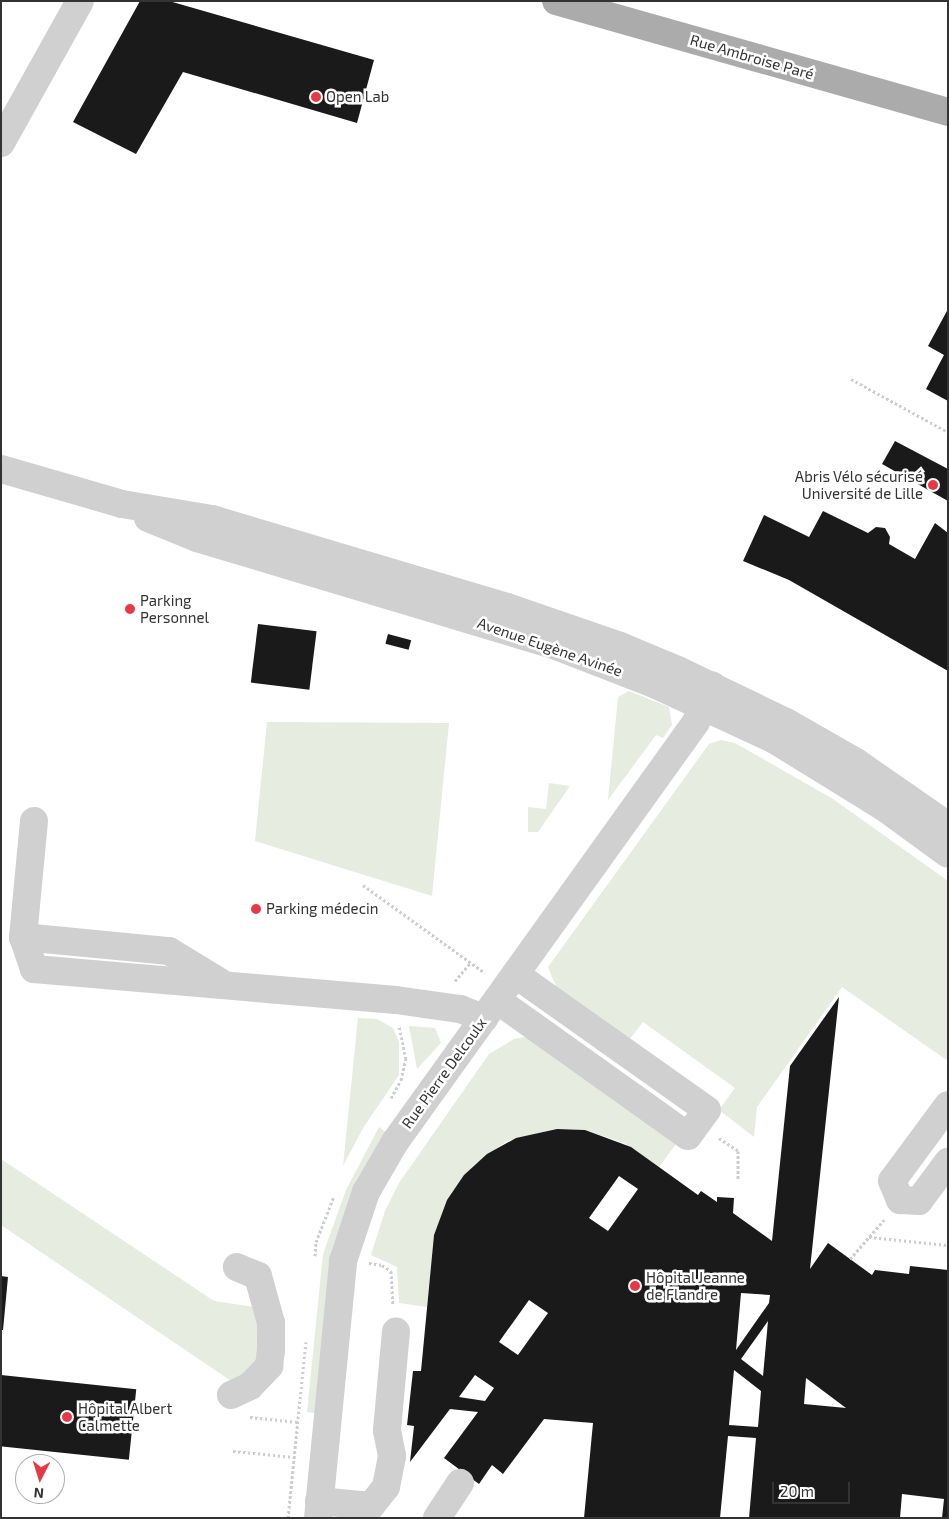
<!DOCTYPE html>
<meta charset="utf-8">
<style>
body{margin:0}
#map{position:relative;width:949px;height:1519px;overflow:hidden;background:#fff;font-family:"Exo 2",sans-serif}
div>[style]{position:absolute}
.green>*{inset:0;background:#e6ecdf}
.building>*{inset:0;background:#1a1a1a;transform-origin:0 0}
.path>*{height:3px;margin-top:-1.5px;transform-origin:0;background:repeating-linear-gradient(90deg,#cdcdcd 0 2.5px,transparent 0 5px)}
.minor>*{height:28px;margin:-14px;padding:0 14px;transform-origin:14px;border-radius:14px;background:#d0d0d0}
.major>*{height:28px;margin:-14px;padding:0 14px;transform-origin:14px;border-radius:14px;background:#ababab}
.dots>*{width:14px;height:14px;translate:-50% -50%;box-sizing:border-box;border:2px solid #fff;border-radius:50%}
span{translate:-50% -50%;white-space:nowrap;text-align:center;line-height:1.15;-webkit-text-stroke:5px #fff;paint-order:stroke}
.street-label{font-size:15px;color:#333}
.poi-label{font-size:15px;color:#333}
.left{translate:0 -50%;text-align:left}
.right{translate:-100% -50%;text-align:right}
.frame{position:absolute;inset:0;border:2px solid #333;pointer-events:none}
.north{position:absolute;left:15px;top:1454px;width:50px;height:50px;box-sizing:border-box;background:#fff;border:1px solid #adadad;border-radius:50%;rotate:185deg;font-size:14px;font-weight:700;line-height:20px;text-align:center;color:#333}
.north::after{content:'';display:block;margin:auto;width:18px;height:22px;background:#e63946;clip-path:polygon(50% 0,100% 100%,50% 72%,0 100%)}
.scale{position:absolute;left:772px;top:1482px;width:78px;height:22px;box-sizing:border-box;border:2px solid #333;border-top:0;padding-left:6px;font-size:15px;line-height:18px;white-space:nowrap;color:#333;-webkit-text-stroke:4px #fff;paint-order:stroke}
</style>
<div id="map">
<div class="green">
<div style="clip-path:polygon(629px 691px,669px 707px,672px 725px,663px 738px,656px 735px,608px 800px,618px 697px)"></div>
<div style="clip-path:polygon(267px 722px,449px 723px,432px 896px,255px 841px)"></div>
<div style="clip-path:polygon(721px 740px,735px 743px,833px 799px,948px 881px,948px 1061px,842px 987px,757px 1107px,754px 1137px,719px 1110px,735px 1088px,643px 1022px,626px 1044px,561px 998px,548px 967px,709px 744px)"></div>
<div style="clip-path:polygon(549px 783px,570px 786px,538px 832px,528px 832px,528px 807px,546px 809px)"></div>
<div style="clip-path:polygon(358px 1018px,377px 1019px,393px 1028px,399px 1042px,399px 1075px,363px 1128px,343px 1166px)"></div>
<div style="clip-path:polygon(409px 1026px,435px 1028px,441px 1043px,417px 1069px)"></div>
<div style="clip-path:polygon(530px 1036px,679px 1140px,659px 1167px,624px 1143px,585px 1130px,557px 1129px,507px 1141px,473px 1166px,447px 1200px,434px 1235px,427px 1307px,399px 1303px,397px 1267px,371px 1255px,385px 1211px,399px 1183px,489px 1054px,514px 1039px)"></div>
<div style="clip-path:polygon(379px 1127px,387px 1133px,351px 1199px,332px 1249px,315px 1413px,307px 1412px,323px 1254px,346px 1190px)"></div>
<div style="clip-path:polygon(1px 1159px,214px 1301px,255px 1307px,262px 1349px,254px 1372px,234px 1383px,1px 1225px)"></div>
</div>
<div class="building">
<div style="clip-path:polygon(140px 1px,169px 1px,374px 60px,357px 123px,183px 72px,136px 154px,73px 122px)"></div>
<div style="clip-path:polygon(948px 309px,948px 401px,926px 389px,944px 355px,928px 346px)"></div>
<div style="clip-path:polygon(895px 441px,948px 469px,948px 501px,882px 464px)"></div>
<div style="clip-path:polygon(823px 511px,868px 533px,876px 527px,885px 528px,890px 537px,889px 544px,915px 559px,935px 523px,948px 533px,948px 671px,789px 580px,743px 561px,764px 515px,809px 537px)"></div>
<div style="left:258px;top:624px;width:59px;height:59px;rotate:7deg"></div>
<div style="left:388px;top:634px;width:24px;height:10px;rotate:15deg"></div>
<div style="clip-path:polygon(evenodd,839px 997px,810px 1269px,828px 1243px,872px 1275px,875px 1270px,909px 1274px,910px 1266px,948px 1270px,948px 1518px,942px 1518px,944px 1499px,902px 1494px,900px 1518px,749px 1518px,756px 1438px,728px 1436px,720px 1518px,584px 1518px,593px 1423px,544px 1419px,503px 1474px,492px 1465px,479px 1484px,444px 1458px,478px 1412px,450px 1409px,410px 1462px,414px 1426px,407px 1425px,413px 1371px,421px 1371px,434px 1235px,447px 1200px,464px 1175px,487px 1154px,516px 1138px,557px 1129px,585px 1130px,631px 1147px,698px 1195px,701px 1191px,717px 1202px,717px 1197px,734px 1198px,733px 1213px,772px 1241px,790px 1066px,839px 997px,619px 1176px,638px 1189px,608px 1231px,589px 1218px,619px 1176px,839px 997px,741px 1293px,770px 1295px,769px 1303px,736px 1350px,741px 1293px,839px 997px,529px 1300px,548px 1313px,518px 1355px,499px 1342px,529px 1300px,839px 997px,768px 1321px,763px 1376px,741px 1359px,768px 1321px,839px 997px,734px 1370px,761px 1391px,758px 1427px,729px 1425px,734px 1370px,839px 997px,475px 1375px,494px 1388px,485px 1401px,459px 1397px,475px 1375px,839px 997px,806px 1378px,846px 1408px,804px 1404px,806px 1378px)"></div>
<div style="clip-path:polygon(1px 1276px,8px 1277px,3px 1330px,1px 1330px)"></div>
<div style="left:1px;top:1375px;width:136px;height:71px;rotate:6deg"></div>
</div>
<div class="path">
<div style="left:851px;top:379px;width:111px;rotate:28.7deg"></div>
<div style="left:363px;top:885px;width:150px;rotate:35.8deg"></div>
<div style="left:455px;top:981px;width:25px;rotate:-50deg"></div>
<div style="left:391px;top:1098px;width:21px;rotate:-61deg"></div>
<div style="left:401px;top:1080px;width:22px;rotate:-77deg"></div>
<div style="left:406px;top:1059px;width:34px;rotate:-102deg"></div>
<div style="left:719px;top:1138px;width:23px;rotate:34deg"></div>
<div style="left:738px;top:1151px;width:29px;rotate:90deg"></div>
<div style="left:869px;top:1237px;width:79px;rotate:5.8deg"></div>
<div style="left:315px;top:1256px;width:14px;rotate:-86deg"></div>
<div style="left:316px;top:1242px;width:49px;rotate:-68.6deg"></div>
<div style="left:850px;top:1259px;width:52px;rotate:-48.9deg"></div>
<div style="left:369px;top:1263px;width:13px;rotate:9deg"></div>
<div style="left:382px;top:1265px;width:11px;rotate:34deg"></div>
<div style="left:391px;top:1271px;width:34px;rotate:87deg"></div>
<div style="left:250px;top:1417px;width:48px;rotate:5.9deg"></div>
<div style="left:233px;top:1451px;width:60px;rotate:5.7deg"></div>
<div style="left:288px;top:1518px;width:177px;rotate:-84.2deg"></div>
</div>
<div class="minor">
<div style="left:1px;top:143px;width:162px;rotate:-60.9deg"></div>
<div style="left:1px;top:469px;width:126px;rotate:16.1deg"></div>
<div style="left:122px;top:504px;width:91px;rotate:9.5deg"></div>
<div style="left:212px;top:519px;width:308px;rotate:16.6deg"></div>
<div style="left:507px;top:607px;width:120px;rotate:19deg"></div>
<div style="left:620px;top:646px;width:63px;rotate:22.5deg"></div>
<div style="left:678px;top:670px;width:120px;rotate:25.7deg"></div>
<div style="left:786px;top:722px;width:81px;rotate:29.7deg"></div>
<div style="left:856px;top:762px;width:112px;rotate:34.8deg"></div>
<div style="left:148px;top:518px;width:53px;rotate:22.2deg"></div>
<div style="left:197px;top:538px;width:375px;rotate:16.7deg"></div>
<div style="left:556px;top:646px;width:105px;rotate:21.2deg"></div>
<div style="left:654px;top:684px;width:133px;rotate:24.8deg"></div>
<div style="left:775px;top:740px;width:129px;rotate:31.7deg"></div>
<div style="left:885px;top:808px;width:78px;rotate:36.1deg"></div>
<div style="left:34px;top:821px;width:117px;rotate:95.4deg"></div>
<div style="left:23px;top:937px;width:34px;rotate:71deg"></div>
<div style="left:34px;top:969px;width:363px;rotate:4.9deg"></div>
<div style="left:396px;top:1000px;width:65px;rotate:8deg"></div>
<div style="left:460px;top:1009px;width:26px;rotate:21deg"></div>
<div style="left:23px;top:937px;width:147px;rotate:5.5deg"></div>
<div style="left:169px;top:951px;width:60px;rotate:31.3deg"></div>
<div style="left:497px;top:1000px;width:234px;rotate:35.5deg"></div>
<div style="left:688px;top:1136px;width:32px;rotate:-54deg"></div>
<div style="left:707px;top:1110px;width:235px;rotate:-144.7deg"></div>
<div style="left:948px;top:1105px;width:94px;rotate:126.4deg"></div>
<div style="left:892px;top:1181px;width:21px;rotate:67deg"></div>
<div style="left:900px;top:1200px;width:19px;rotate:3deg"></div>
<div style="left:919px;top:1201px;width:49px;rotate:-53.4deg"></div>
<div style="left:231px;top:1395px;width:21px;rotate:-25deg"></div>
<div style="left:250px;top:1386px;width:28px;rotate:-46deg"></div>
<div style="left:269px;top:1366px;width:16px;rotate:-83deg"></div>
<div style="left:271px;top:1350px;width:27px;rotate:-90deg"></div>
<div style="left:271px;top:1323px;width:49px;rotate:-105.5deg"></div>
<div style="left:258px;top:1276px;width:23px;rotate:-157deg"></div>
<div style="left:319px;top:1501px;width:52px;rotate:5.5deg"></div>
<div style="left:371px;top:1506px;width:24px;rotate:-52deg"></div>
<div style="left:386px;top:1487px;width:32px;rotate:-79deg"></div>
<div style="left:392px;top:1456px;width:26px;rotate:-101deg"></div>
<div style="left:387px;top:1430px;width:99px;rotate:-84.8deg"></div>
<div style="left:318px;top:1518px;width:258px;rotate:-84.4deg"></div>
<div style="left:343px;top:1261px;width:73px;rotate:-71.6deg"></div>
<div style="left:366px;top:1192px;width:58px;rotate:-59.9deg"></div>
<div style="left:395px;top:1142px;width:517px;rotate:-54.37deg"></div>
<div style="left:696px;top:722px;width:40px;rotate:-66.6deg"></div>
<div style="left:437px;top:1518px;width:42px;rotate:-56.7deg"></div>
</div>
<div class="major">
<div style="left:556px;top:1px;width:407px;rotate:15.8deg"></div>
</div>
<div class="dots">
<div style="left:316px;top:97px;background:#e63946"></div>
<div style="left:933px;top:485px;background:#e63946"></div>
<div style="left:130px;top:609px;background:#e63946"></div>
<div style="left:256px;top:909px;background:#e63946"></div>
<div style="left:635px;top:1286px;background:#e63946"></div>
<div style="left:67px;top:1417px;background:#e63946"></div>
</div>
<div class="street-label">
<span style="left:752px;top:57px;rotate:16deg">Rue Ambroise Paré</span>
<span style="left:550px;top:647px;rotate:19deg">Avenue Eugène Avinée</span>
<span style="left:444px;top:1073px;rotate:-54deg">Rue Pierre Delcoulx</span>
</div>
<div class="poi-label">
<span class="left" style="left:326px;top:97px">Open Lab</span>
<span class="right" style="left:923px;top:485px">Abris Vélo sécurisé<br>Université de Lille</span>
<span class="left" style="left:140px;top:609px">Parking<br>Personnel</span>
<span class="left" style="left:266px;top:909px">Parking médecin</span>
<span class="left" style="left:646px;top:1286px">Hôpital Jeanne<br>de Flandre</span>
<span class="left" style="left:78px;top:1417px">Hôpital Albert<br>Calmette</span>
</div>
<div class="frame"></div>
<div class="north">N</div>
<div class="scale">20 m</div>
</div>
